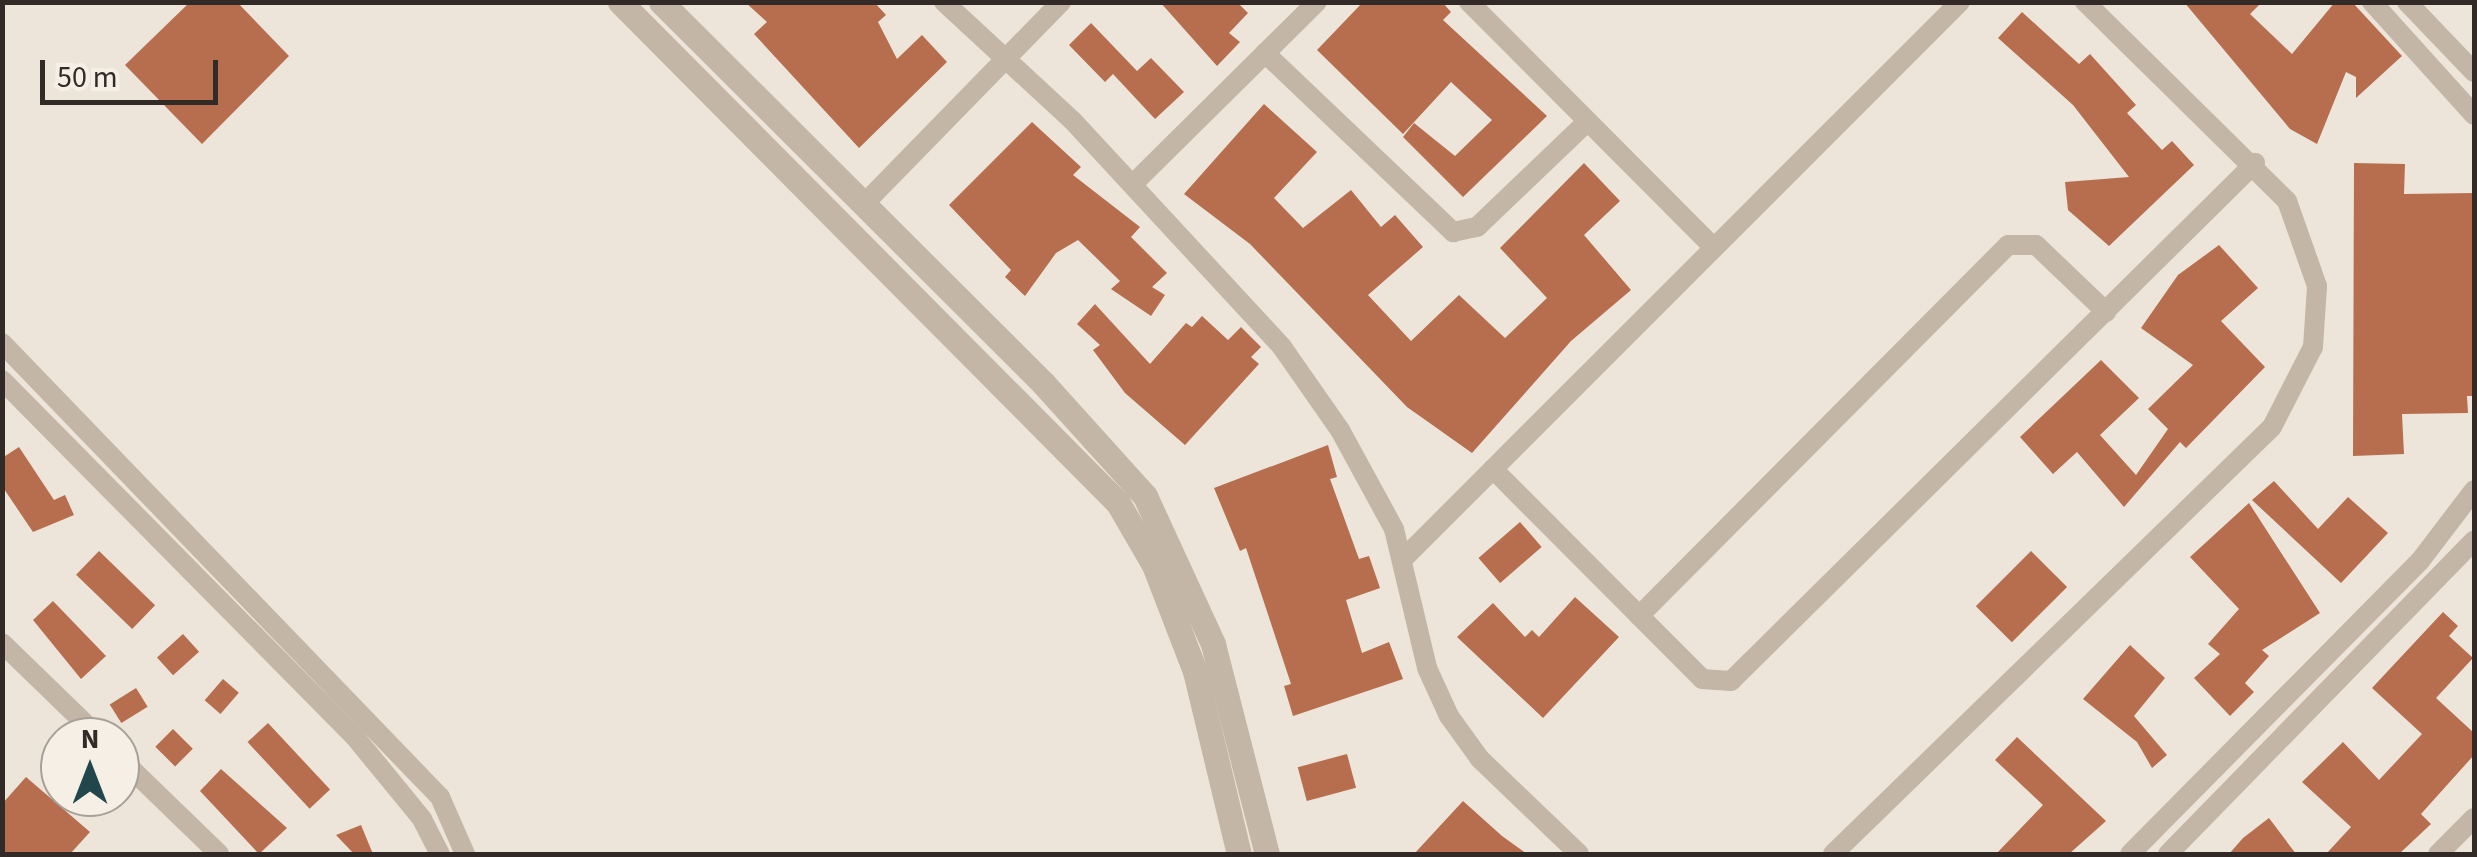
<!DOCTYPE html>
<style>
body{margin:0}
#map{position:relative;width:2477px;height:857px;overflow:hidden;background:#ede5d9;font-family:"Source Sans 3",sans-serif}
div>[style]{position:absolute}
.building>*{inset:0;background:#b66e4e;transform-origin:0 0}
.minor>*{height:20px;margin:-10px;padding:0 10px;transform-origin:10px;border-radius:10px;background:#c3b6a7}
.tertiary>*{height:25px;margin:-12.5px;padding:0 12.5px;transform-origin:12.5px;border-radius:12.5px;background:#c3b6a7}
span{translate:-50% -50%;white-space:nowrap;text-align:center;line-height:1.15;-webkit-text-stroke:10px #f6efe5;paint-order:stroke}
.frame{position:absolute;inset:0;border:5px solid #312a26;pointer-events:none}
.north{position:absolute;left:40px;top:717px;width:100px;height:100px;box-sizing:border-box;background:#f6efe5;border:2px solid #a7a099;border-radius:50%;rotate:0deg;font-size:28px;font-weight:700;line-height:40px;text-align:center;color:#312a26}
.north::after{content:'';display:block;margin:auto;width:35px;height:45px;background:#21474d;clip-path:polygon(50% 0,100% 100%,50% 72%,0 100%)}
.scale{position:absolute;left:40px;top:60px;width:178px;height:45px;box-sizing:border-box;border:5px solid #312a26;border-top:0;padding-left:12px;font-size:30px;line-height:35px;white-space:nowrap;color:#312a26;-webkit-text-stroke:8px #f6efe5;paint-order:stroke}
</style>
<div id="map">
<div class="building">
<div style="clip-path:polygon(190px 2px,237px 2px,289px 56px,202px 144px,125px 65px)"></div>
<div style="clip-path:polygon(745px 2px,874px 2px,886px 15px,878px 22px,897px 59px,922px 35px,947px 62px,859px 148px,754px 34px,767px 22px)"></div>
<div style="clip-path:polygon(1160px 2px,1237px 2px,1248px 13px,1229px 33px,1240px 42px,1217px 66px)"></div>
<div style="clip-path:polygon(1363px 2px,1442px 2px,1451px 12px,1443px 20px,1547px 116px,1463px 197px,1403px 137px,1414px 123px,1455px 156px,1492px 120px,1451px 82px,1403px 134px,1317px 50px)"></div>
<div style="clip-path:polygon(2184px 2px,2262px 2px,2250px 14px,2292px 54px,2335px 2px,2352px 2px,2402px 56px,2356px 98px,2356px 77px,2346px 72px,2317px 144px,2290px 129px)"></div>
<div style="clip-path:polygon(2022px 12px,2079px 64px,2090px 54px,2136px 105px,2127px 113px,2162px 150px,2172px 141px,2194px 165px,2109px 246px,2068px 210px,2065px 182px,2129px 177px,2073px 105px,1998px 38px)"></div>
<div style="clip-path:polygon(1091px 23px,1137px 71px,1151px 58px,1184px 92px,1155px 119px,1113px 74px,1105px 82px,1069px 45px)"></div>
<div style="clip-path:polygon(1264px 104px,1317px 152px,1274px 198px,1303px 228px,1351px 190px,1381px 227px,1395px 215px,1423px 247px,1368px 295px,1411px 341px,1459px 295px,1505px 338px,1547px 298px,1500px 248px,1584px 163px,1620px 201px,1584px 235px,1631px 290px,1571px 341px,1472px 453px,1407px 407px,1250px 244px,1184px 194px)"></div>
<div style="clip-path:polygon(1032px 122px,1081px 167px,1073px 175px,1140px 227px,1131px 237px,1167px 273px,1152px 287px,1165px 295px,1151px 316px,1111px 289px,1120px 281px,1078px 240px,1056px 253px,1025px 296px,1005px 277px,1011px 270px,949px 205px)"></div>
<div style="clip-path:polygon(2354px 163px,2405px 164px,2404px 194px,2474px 193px,2474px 396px,2467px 396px,2468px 413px,2402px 414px,2404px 454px,2353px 456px)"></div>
<div style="clip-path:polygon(2219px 245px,2258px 288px,2221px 321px,2265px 367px,2186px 448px,2180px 442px,2124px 507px,2077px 452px,2053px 474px,2020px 437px,2101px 360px,2139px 398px,2100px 435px,2136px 475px,2168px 429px,2148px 409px,2193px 365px,2141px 328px,2178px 275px)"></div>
<div style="clip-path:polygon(1095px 304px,1150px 364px,1186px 323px,1192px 327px,1202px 316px,1228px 340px,1241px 327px,1261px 347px,1251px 357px,1259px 364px,1185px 445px,1125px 393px,1093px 350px,1100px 345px,1077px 324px)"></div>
<div style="clip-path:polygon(1328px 445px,1337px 477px,1330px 479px,1359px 559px,1369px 556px,1380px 588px,1346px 600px,1362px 653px,1389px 642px,1403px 679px,1293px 716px,1284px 686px,1291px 684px,1246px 548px,1240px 551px,1214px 488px)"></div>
<div style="clip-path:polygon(19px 447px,54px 500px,65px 495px,74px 515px,33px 532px,2px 486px,2px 458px)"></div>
<div style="clip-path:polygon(2274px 481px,2318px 529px,2348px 497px,2388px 533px,2341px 583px,2252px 500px)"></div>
<div style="clip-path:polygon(2249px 503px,2320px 613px,2262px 650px,2269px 656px,2245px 683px,2254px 692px,2230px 716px,2194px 678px,2220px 654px,2208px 644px,2239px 609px,2190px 557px)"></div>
<div style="left:1520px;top:522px;width:33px;height:55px;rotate:49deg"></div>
<div style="left:99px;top:551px;width:78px;height:33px;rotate:44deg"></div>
<div style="left:2031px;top:551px;width:51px;height:78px;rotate:45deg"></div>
<div style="clip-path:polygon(1575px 597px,1619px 637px,1543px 718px,1457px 637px,1493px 603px,1525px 637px,1532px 630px,1539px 637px)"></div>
<div style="clip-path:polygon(53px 601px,106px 656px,81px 679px,33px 620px)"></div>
<div style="clip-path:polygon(2443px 612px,2458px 626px,2449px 636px,2473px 658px,2436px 698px,2474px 733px,2474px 755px,2421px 814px,2431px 824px,2399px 854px,2326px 854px,2351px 827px,2302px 782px,2343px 742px,2379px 780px,2422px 734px,2372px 688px)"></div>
<div style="left:183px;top:634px;width:24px;height:35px;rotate:48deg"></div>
<div style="clip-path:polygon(2130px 645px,2165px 678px,2134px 716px,2167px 755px,2152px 768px,2137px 742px,2083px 699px)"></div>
<div style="left:223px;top:679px;width:21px;height:28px;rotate:41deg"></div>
<div style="left:136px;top:688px;width:22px;height:31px;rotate:58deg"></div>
<div style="left:268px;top:723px;width:91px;height:28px;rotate:47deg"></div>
<div style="left:173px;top:729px;width:28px;height:25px;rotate:45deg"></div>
<div style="clip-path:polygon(2017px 737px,2106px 821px,2069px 854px,1996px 854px,2043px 805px,1995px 760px)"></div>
<div style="left:1347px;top:754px;width:35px;height:51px;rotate:75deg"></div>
<div style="clip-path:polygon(221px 769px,287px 828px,259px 854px,200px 791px)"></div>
<div style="clip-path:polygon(26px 777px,90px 832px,70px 854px,2px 854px,2px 804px)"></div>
<div style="clip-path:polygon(1463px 801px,1502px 836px,1527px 854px,1414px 854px)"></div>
<div style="clip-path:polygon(2269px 818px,2296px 854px,2229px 854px,2243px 838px)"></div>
<div style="clip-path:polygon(361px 825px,373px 854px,354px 854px,336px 835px)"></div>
</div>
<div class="minor">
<div style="left:944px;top:2px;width:174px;rotate:42.7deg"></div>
<div style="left:1072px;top:120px;width:309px;rotate:47.2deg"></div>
<div style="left:1282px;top:347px;width:101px;rotate:55.1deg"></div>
<div style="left:1340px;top:430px;width:113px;rotate:61.4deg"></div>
<div style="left:1394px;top:529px;width:143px;rotate:76.6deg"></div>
<div style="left:1427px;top:668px;width:53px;rotate:65.4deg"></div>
<div style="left:1449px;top:716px;width:53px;rotate:54.2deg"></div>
<div style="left:1480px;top:759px;width:137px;rotate:43.8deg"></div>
<div style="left:1469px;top:2px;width:347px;rotate:45.1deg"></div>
<div style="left:2372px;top:2px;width:152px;rotate:47.9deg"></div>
<div style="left:2407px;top:2px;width:97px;rotate:46.3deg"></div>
<div style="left:1265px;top:53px;width:260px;rotate:43.6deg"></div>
<div style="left:1453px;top:232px;width:25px;rotate:-12deg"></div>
<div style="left:1477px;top:227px;width:153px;rotate:-43.7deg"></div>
<div style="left:1134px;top:183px;width:257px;rotate:-44.7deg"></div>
<div style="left:864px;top:204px;width:282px;rotate:-45.7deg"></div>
<div style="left:2px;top:343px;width:631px;rotate:46.03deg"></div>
<div style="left:440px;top:797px;width:62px;rotate:66.3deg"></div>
<div style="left:2px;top:380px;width:502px;rotate:45.32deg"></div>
<div style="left:355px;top:737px;width:106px;rotate:50.7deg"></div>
<div style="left:422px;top:819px;width:39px;rotate:63deg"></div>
<div style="left:1493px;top:469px;width:296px;rotate:45.1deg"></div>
<div style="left:1702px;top:679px;width:29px;rotate:4deg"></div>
<div style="left:1731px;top:681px;width:737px;rotate:-44.67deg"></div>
<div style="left:1404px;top:558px;width:786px;rotate:-45deg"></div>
<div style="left:1639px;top:616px;width:523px;rotate:-45.15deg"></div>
<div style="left:2008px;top:245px;width:28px"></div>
<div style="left:2036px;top:245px;width:97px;rotate:43.7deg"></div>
<div style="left:2px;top:643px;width:135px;rotate:44.1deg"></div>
<div style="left:120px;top:758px;width:138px;rotate:44.1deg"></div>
<div style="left:1833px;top:854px;width:612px;rotate:-44.21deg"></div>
<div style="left:2272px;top:427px;width:90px;rotate:-62.9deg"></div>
<div style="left:2313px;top:347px;width:61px;rotate:-86.2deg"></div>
<div style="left:2317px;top:286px;width:90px;rotate:-109.4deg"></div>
<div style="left:2287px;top:201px;width:284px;rotate:-135.4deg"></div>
<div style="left:2130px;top:854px;width:412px;rotate:-45.3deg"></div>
<div style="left:2420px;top:561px;width:89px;rotate:-52.7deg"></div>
<div style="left:2168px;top:854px;width:438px;rotate:-45.7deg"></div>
<div style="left:2438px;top:854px;width:51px;rotate:-45deg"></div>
</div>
<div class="tertiary">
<div style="left:620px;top:2px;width:706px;rotate:45.17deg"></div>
<div style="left:1118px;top:503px;width:72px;rotate:59.9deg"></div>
<div style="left:1154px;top:565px;width:114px;rotate:68.9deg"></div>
<div style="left:1195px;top:671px;width:188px;rotate:76.5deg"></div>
<div style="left:661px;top:2px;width:540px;rotate:44.92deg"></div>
<div style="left:1043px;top:383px;width:152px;rotate:47.9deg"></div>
<div style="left:1145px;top:496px;width:163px;rotate:65.3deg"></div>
<div style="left:1213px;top:644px;width:217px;rotate:75.6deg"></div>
</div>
<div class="frame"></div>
<div class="north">N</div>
<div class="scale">50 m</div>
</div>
